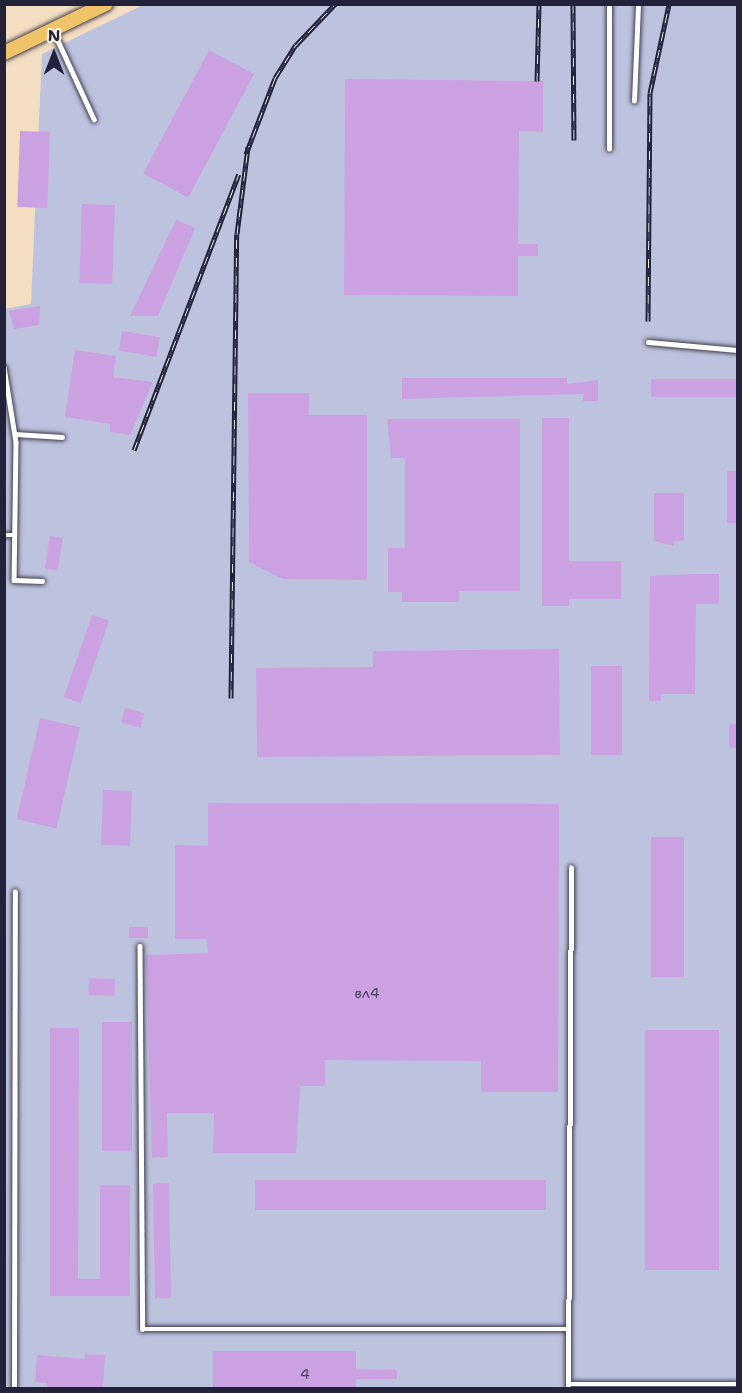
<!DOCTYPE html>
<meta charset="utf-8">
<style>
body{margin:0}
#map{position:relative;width:742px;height:1393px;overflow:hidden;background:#f4dec1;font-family:"Shantell Sans",sans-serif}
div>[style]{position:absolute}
.industrial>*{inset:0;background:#bdc3de}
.building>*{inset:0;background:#cba1e2;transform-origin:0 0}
.roads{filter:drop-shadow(0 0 2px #423e4f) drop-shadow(0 0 2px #423e4f)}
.lane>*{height:4.5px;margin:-2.25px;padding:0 2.25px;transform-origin:2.25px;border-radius:2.25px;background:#fff}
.primary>*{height:14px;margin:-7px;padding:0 7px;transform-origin:7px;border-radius:7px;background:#efc469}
.rail>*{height:5px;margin-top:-2.5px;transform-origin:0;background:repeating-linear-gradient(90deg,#fbf7ec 0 9px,#22223b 0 18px);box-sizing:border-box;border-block:2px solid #22223b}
span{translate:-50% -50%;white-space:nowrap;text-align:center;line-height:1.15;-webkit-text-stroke:5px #fbf7ec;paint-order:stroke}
.number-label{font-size:14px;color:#4c4265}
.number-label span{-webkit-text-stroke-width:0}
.frame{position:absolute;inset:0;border:6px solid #22223b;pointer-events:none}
.north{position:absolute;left:24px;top:24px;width:60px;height:60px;-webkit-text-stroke:4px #fbf7ec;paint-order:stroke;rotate:0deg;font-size:16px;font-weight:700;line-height:24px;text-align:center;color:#22223b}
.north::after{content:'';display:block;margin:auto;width:21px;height:27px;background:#22223b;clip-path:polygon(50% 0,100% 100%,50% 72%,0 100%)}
</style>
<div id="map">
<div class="industrial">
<div style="clip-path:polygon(143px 5px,737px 5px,737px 1388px,5px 1388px,4px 309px,31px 304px,42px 54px)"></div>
</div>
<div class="building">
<div style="left:209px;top:50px;width:51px;height:140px;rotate:28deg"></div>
<div style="clip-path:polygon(345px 79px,543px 81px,543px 132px,519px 131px,518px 244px,538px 244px,538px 256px,518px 256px,518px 296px,344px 295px)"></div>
<div style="left:20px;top:131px;width:30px;height:76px;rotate:2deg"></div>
<div style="left:82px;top:204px;width:33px;height:79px;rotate:2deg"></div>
<div style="clip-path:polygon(176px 220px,195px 228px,158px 316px,130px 316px)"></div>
<div style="clip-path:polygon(40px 306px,39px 325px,14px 329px,9px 311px)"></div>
<div style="left:122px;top:331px;width:38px;height:20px;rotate:9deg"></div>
<div style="clip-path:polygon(75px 350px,116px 356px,113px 377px,153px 382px,130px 435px,110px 432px,110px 424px,65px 417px)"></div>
<div style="clip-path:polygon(402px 378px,567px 378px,567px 384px,598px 380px,598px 401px,583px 401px,584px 394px,402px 399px)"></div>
<div style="left:738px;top:379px;width:18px;height:87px;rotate:90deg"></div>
<div style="clip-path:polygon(248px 393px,309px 393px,309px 415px,367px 415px,367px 580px,283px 579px,249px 562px)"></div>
<div style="clip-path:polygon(542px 418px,569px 418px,569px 561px,621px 561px,621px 599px,569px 599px,569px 606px,542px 606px)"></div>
<div style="clip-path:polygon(387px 419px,520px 419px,520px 591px,459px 591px,459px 602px,402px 602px,402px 592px,388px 592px,388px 548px,405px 548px,405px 458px,391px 458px)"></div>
<div style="left:727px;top:471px;width:11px;height:52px"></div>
<div style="clip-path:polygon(654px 493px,684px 493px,684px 541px,674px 541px,674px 546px,654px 541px)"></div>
<div style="left:50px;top:536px;width:13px;height:33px;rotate:9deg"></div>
<div style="clip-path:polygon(696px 574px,719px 574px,719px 604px,696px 604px,695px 694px,661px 694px,661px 701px,649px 701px,650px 576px)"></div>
<div style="left:92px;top:615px;width:18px;height:87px;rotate:19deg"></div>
<div style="clip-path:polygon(559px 649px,560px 755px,257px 757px,256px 668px,373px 667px,373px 651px)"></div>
<div style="left:591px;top:666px;width:31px;height:89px"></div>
<div style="left:125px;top:708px;width:20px;height:15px;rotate:15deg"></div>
<div style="left:40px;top:718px;width:41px;height:104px;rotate:13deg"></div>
<div style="left:729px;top:724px;width:9px;height:24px"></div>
<div style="left:103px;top:790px;width:29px;height:55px;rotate:2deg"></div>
<div style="clip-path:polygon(208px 803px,559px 804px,558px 1092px,481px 1092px,481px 1061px,325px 1060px,325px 1086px,300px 1086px,296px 1153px,213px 1153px,214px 1113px,167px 1113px,168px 1157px,152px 1158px,146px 955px,208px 953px,207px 939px,175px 939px,175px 845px,208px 846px)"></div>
<div style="left:651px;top:837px;width:33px;height:140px"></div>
<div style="left:129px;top:927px;width:19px;height:11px"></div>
<div style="left:89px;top:978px;width:26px;height:17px;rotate:2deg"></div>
<div style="left:102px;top:1022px;width:30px;height:129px"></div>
<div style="clip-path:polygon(50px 1028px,79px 1028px,78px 1279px,100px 1279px,100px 1185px,130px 1185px,130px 1296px,50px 1296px)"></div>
<div style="left:645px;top:1030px;width:74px;height:240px"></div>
<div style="left:255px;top:1180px;width:291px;height:30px"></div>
<div style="left:169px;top:1183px;width:115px;height:16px;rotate:89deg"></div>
<div style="clip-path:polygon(213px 1351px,356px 1351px,356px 1369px,397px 1370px,397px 1379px,356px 1379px,356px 1389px,213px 1389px)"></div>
<div style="clip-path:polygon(85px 1354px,105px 1355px,103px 1389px,47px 1389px,47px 1383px,35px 1382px,37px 1355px,85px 1359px)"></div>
</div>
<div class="roads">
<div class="lane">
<div style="left:54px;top:32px;width:96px;rotate:65.3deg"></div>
<div style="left:634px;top:101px;width:97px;rotate:-87.6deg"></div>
<div style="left:609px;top:149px;width:145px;rotate:-90deg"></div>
<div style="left:648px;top:342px;width:90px;rotate:5.1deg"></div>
<div style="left:4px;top:367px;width:76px;rotate:80.9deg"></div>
<div style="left:16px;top:442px;width:138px;rotate:90.8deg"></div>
<div style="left:14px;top:580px;width:28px;rotate:2deg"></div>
<div style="left:15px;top:434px;width:47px;rotate:3.7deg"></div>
<div style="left:4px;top:535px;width:10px"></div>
<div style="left:140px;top:946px;width:383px;rotate:89.6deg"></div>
<div style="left:143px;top:1329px;width:424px"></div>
<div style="left:568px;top:1384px;width:170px"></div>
<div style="left:14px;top:1388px;width:496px;rotate:-89.9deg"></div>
<div style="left:568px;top:1388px;width:520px;rotate:-89.67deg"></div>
</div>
<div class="primary">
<div style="left:4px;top:53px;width:113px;rotate:-25.7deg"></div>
</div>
</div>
<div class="rail">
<div style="left:573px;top:4px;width:136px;rotate:89.6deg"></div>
<div style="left:537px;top:81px;width:77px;rotate:-88.5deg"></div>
<div style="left:246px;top:154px;width:81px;rotate:-69.1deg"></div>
<div style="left:275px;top:78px;width:39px;rotate:-58deg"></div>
<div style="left:296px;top:45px;width:57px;rotate:-46.4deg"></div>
<div style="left:648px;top:321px;width:228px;rotate:-89.5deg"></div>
<div style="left:650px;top:93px;width:91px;rotate:-77.9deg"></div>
<div style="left:134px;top:450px;width:295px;rotate:-69.2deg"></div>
<div style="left:231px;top:698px;width:464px;rotate:-89.3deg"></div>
<div style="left:237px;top:234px;width:88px;rotate:-82.8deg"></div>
</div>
<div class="number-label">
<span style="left:367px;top:993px">вл4</span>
<span style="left:305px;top:1374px">4</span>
</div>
<div class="frame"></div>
<div class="north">N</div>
</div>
